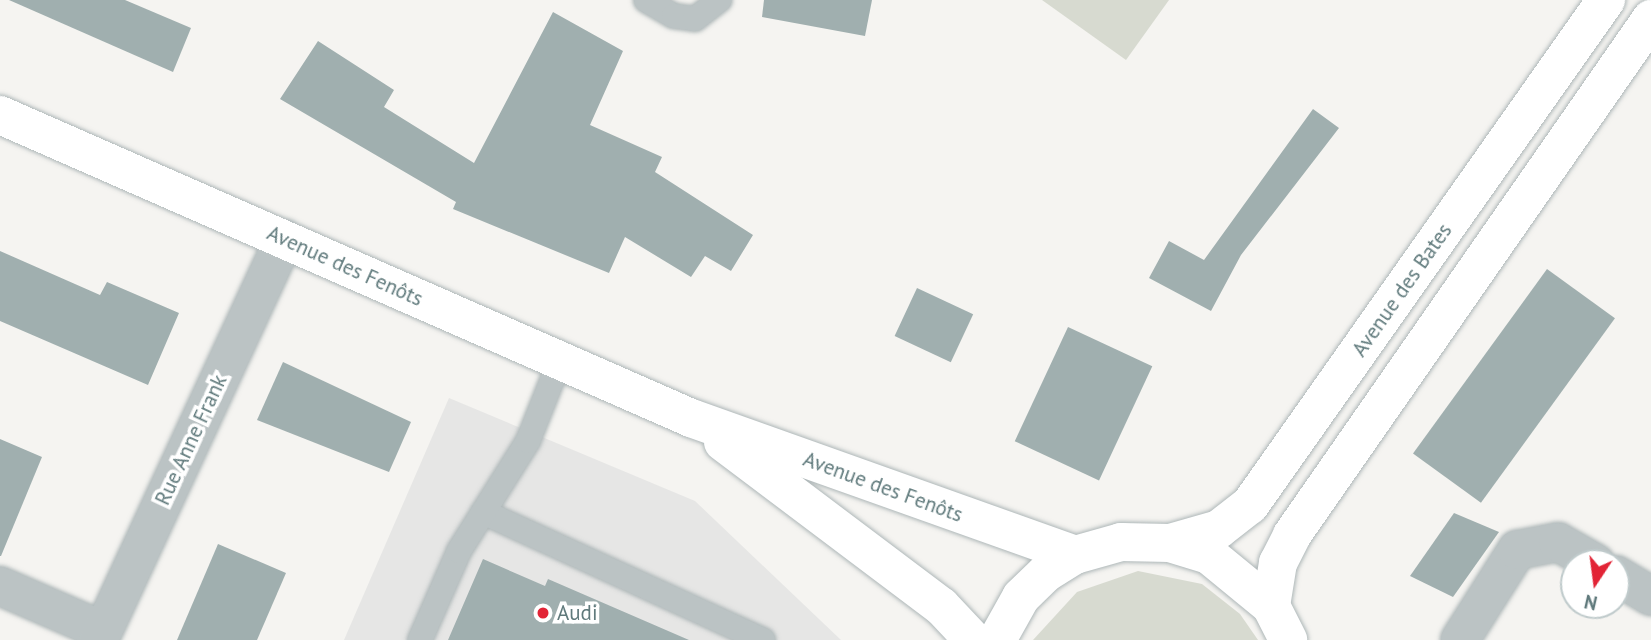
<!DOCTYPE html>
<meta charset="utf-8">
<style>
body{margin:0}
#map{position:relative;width:1651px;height:640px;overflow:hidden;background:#f5f4f1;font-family:"PT Sans",sans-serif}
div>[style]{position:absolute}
.built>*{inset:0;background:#e6e6e5}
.green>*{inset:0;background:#d7dad0}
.building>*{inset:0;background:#a0afaf;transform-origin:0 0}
.roads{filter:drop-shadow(0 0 2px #aeb7b8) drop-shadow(0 0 2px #aeb7b8)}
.service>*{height:24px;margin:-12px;padding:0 12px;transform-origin:12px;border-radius:12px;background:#bbc3c4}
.minor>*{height:38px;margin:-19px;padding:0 19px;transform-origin:19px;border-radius:19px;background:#bbc3c4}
.secondary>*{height:38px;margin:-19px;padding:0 19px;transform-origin:19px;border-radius:19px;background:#fff}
.primary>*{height:38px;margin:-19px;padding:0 19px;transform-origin:19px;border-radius:19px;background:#fff}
.dots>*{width:19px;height:19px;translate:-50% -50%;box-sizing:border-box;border:4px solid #fff;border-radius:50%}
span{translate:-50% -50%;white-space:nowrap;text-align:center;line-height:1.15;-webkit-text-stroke:7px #fff;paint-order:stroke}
.street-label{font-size:21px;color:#607a7c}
.poi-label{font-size:21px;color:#607a7c}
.left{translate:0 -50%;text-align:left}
.north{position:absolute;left:1560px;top:549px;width:70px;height:70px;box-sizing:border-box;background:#fff;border:2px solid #bfcacb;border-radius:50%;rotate:193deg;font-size:19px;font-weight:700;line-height:28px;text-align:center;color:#607a7c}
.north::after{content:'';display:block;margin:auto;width:24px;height:32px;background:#e22436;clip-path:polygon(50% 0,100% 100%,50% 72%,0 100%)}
</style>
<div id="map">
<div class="built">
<div style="clip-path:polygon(449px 398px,695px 501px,841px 640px,344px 640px)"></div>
</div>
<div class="green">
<div style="clip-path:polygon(1042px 0,1169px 0,1126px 60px)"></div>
<div style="clip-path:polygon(1138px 571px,1202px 584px,1240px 614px,1258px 640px,1033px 640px,1077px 592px)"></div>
</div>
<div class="building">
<div style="clip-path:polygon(9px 0,125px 0,191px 28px,173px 72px)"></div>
<div style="clip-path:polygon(764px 0,872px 0,865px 36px,762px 17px)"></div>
<div style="clip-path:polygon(553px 12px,623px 51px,590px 125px,662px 157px,655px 172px,753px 235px,731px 271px,705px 256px,691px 277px,625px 237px,609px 273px,453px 209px,456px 202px,280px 99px,318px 41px,394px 90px,384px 107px,474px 163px)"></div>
<div style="clip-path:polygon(1313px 109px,1339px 128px,1241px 255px,1211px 311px,1149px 278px,1169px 241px,1204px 260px)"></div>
<div style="clip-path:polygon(0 251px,100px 295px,107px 282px,179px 313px,148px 385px,0 321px)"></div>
<div style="left:1547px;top:269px;width:84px;height:228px;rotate:36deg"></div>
<div style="left:917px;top:288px;width:62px;height:53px;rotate:25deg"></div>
<div style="left:1068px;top:327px;width:93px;height:126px;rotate:25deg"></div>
<div style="clip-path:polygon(283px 362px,411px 422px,389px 472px,257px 420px)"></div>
<div style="clip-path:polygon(0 439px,42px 457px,1px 556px,0 556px)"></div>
<div style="clip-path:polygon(1454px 513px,1499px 532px,1453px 597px,1410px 576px)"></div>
<div style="clip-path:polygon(218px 544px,286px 573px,257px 640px,177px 640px)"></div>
<div style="clip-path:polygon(483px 559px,545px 586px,548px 579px,689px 640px,448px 640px)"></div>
</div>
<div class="roads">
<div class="service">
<div style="left:646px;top:0;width:32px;rotate:30deg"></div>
<div style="left:674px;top:16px;width:21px;rotate:8deg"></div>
<div style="left:695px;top:19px;width:31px;rotate:-38deg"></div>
<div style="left:483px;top:512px;width:308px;rotate:24.6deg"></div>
<div style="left:420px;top:640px;width:97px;rotate:-66.3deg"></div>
<div style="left:459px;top:551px;width:130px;rotate:-57.9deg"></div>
<div style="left:528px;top:441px;width:87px;rotate:-68.4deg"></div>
</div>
<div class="minor">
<div style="left:1616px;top:575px;width:41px;rotate:31deg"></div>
<div style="left:0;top:586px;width:112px;rotate:23.6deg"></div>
<div style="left:99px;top:640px;width:442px;rotate:-65.2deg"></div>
<div style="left:1460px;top:640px;width:107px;rotate:-57.7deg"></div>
<div style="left:1517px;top:550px;width:42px;rotate:-11deg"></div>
<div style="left:1558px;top:542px;width:43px;rotate:29.6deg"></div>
</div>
<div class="secondary">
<div style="left:0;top:115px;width:755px;rotate:23.68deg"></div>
<div style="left:691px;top:418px;width:408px;rotate:19.6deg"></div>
<div style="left:723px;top:442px;width:273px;rotate:37deg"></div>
<div style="left:941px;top:606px;width:47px;rotate:46.7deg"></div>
</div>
<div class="primary">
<div style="left:1170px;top:543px;width:51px;rotate:-15.9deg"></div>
<div style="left:1219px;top:529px;width:39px;rotate:-38deg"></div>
<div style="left:1250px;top:505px;width:618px;rotate:-54.82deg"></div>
<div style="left:1271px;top:606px;width:44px;rotate:-80.8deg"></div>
<div style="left:1278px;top:563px;width:31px;rotate:-63deg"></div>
<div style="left:1292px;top:535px;width:629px;rotate:-55.17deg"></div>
<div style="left:997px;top:640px;width:49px;rotate:-60.8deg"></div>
<div style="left:1021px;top:597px;width:35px;rotate:-44deg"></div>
<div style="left:1046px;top:573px;width:34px;rotate:-32deg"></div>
<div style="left:1075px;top:555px;width:48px;rotate:-15.8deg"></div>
<div style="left:1121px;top:542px;width:49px;rotate:1.2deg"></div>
<div style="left:1170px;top:543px;width:41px;rotate:17.1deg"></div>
<div style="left:1209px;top:555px;width:80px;rotate:39.4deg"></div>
<div style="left:1271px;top:606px;width:38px;rotate:63deg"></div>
</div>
</div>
<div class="dots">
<div style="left:543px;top:613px;background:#e22436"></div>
</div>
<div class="street-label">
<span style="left:345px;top:266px;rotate:24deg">Avenue des Fenôts</span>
<span style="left:1402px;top:290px;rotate:-55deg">Avenue des Bates</span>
<span style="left:191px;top:440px;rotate:-65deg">Rue Anne Frank</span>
<span style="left:883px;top:487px;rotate:20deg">Avenue des Fenôts</span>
</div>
<div class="poi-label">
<span class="left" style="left:557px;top:613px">Audi</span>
</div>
<div class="north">N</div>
</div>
